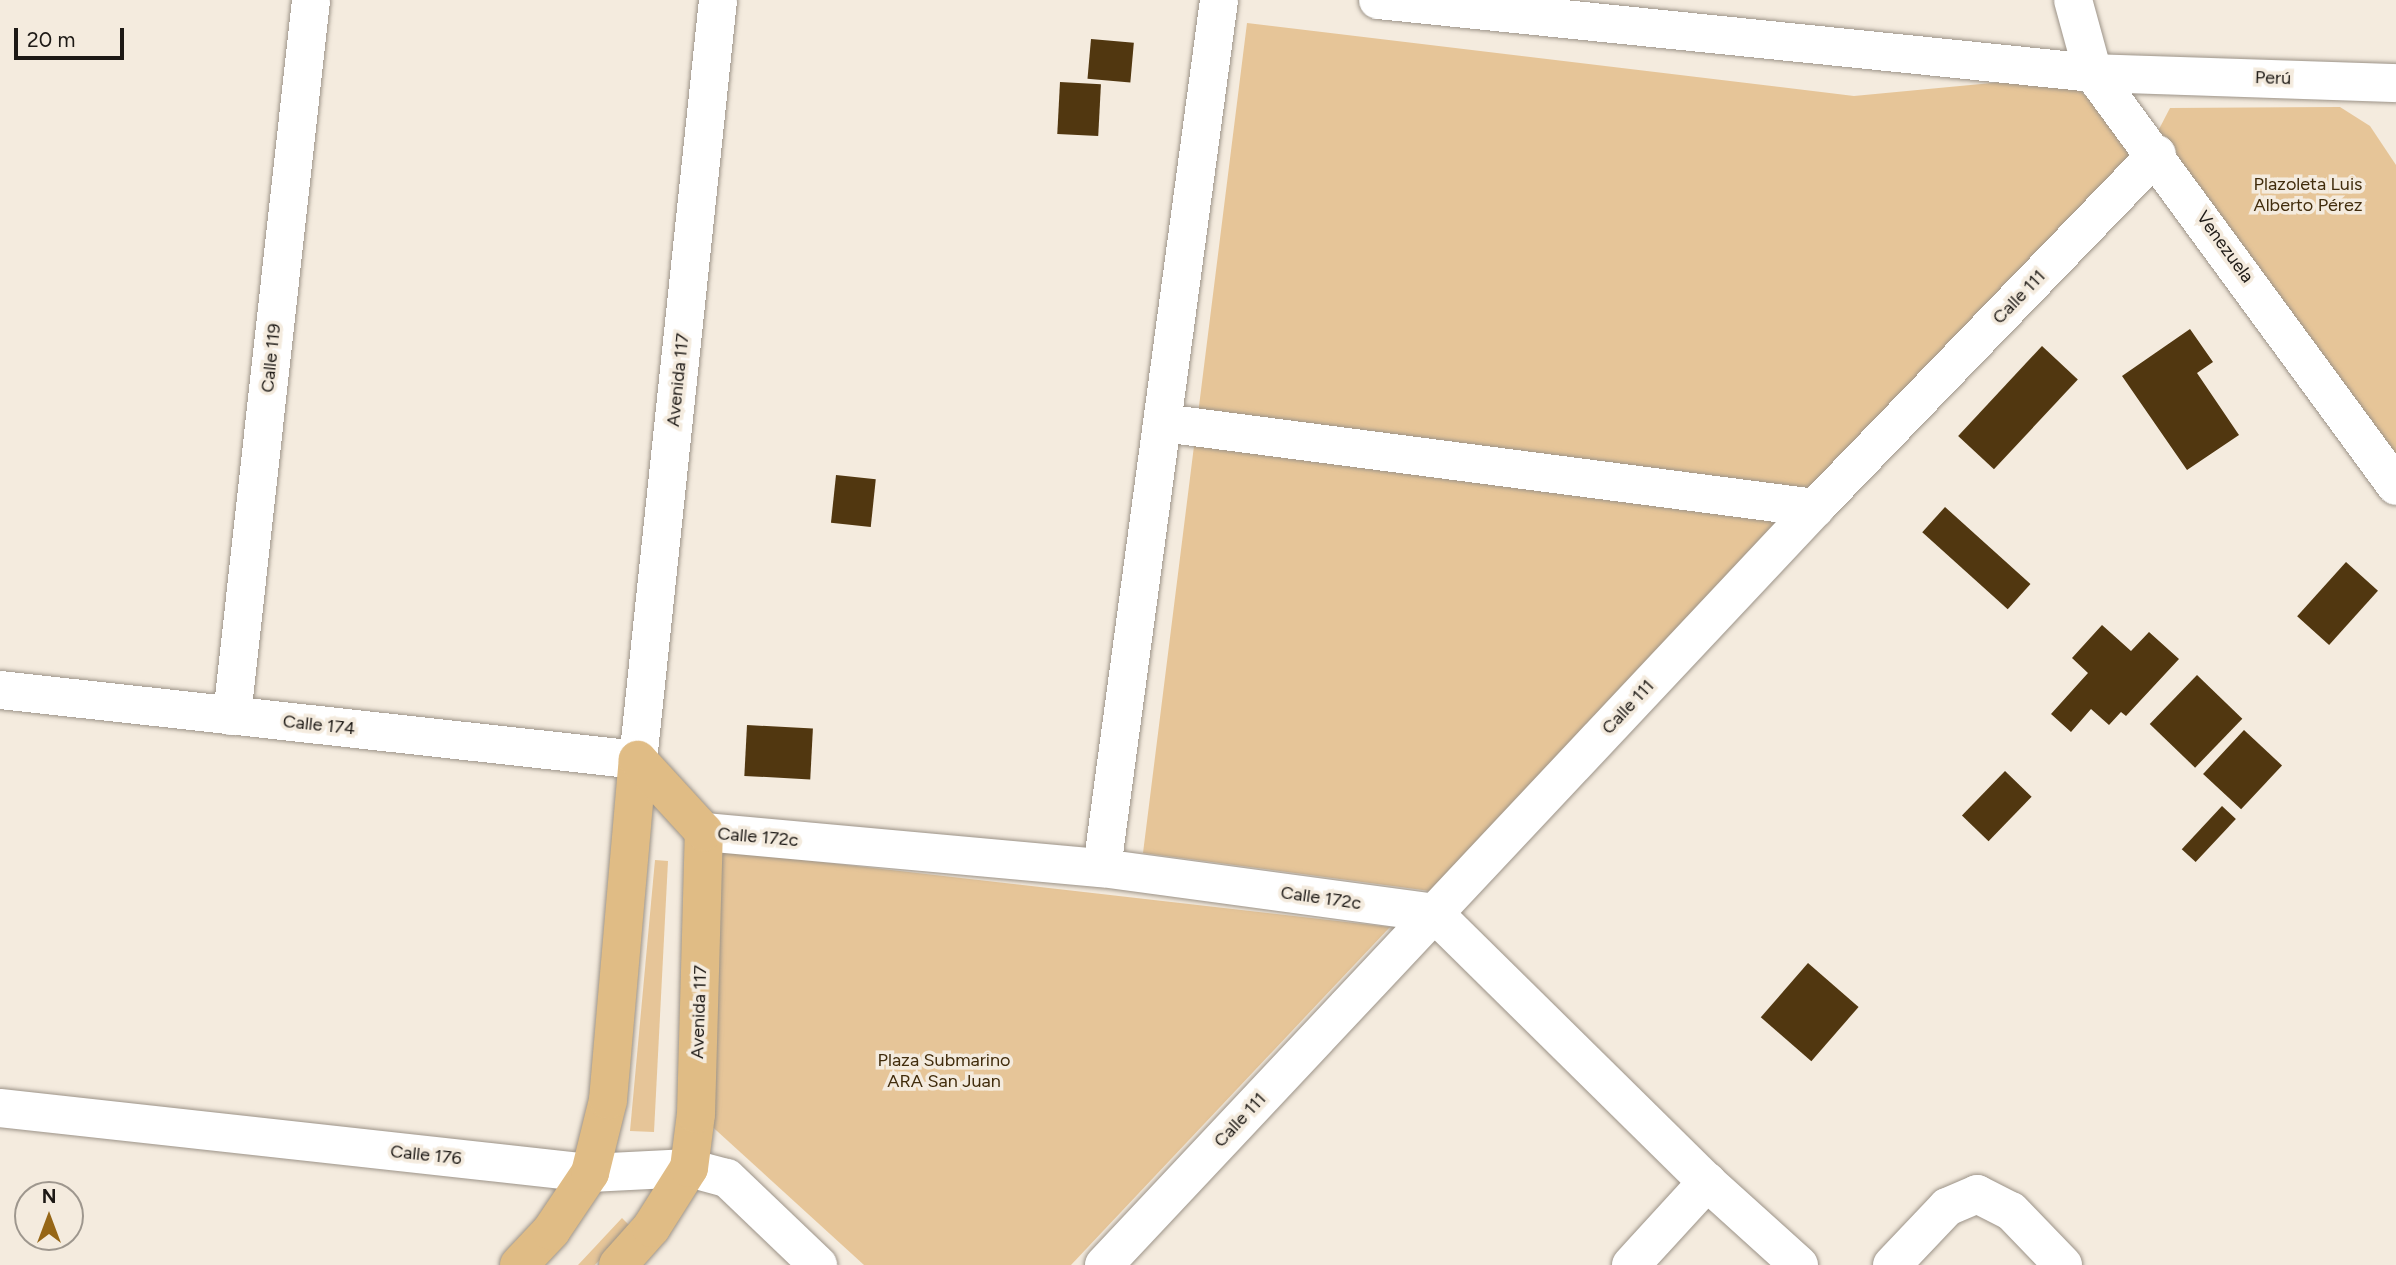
<!DOCTYPE html>
<meta charset="utf-8">
<style>
body{margin:0}
#map{position:relative;width:2396px;height:1265px;overflow:hidden;background:#f4ebde;font-family:Figtree,sans-serif}
div>[style]{position:absolute}
.green>*{inset:0;background:#e6c598}
.building>*{inset:0;background:#513710;transform-origin:0 0}
.roads{filter:drop-shadow(0 0 2px #9c9388) drop-shadow(0 0 2px #9c9388)}
.minor>*{height:38px;margin:-19px;padding:0 19px;transform-origin:19px;border-radius:19px;background:#fff}
.major>*{height:38px;margin:-19px;padding:0 19px;transform-origin:19px;border-radius:19px;background:#e0bc85}
span{translate:-50% -50%;white-space:nowrap;text-align:center;line-height:1.15;-webkit-text-stroke:7px #f4ebde;paint-order:stroke}
.street-label{font-size:18px;color:#1d1915}
.park-label{font-size:18px;color:#412c0c}
.north{position:absolute;left:14px;top:1181px;width:70px;height:70px;box-sizing:border-box;background:#f4ebde;border:2px solid #9e978e;border-radius:50%;rotate:0deg;font-size:19px;font-weight:700;line-height:28px;text-align:center;color:#1d1915}
.north::after{content:'';display:block;margin:auto;width:24px;height:32px;background:#966616;clip-path:polygon(50% 0,100% 100%,50% 72%,0 100%)}
.scale{position:absolute;left:14px;top:28px;width:110px;height:32px;box-sizing:border-box;border:4px solid #1d1915;border-top:0;padding-left:9px;font-size:21px;line-height:24px;white-space:nowrap;color:#1d1915;-webkit-text-stroke:5px #f4ebde;paint-order:stroke}
</style>
<div id="map">
<div class="green">
<div style="clip-path:polygon(1247px 23px,1854px 96px,2065px 76px,2160px 168px,1460px 895px,1143px 853px)"></div>
<div style="clip-path:polygon(2340px 107px,2370px 126px,2396px 165px,2396px 472px,2157px 133px,2170px 108px)"></div>
<div style="clip-path:polygon(716px 850px,1390px 927px,1071px 1265px,864px 1265px,706px 1121px)"></div>
<div style="clip-path:polygon(655px 860px,668px 861px,654px 1132px,630px 1131px)"></div>
<div style="clip-path:polygon(622px 1218px,631px 1227px,595px 1265px,578px 1265px)"></div>
</div>
<div class="building">
<div style="left:1091px;top:39px;width:43px;height:40px;rotate:5deg"></div>
<div style="left:1060px;top:82px;width:41px;height:52px;rotate:3deg"></div>
<div style="clip-path:polygon(2190px 329px,2213px 362px,2197px 373px,2239px 435px,2187px 470px,2122px 376px)"></div>
<div style="left:2042px;top:346px;width:49px;height:123px;rotate:43deg"></div>
<div style="left:836px;top:475px;width:40px;height:48px;rotate:6deg"></div>
<div style="left:1945px;top:507px;width:115px;height:34px;rotate:42deg"></div>
<div style="left:2346px;top:562px;width:43px;height:73px;rotate:42deg"></div>
<div style="clip-path:polygon(2102px 625px,2131px 651px,2149px 632px,2179px 659px,2126px 716px,2121px 712px,2109px 725px,2091px 709px,2071px 732px,2051px 714px,2088px 673px,2072px 658px)"></div>
<div style="left:2197px;top:675px;width:63px;height:68px;rotate:44deg"></div>
<div style="left:747px;top:725px;width:66px;height:51px;rotate:3deg"></div>
<div style="left:2244px;top:730px;width:52px;height:60px;rotate:43deg"></div>
<div style="left:2005px;top:771px;width:37px;height:62px;rotate:44deg"></div>
<div style="left:2222px;top:806px;width:19px;height:59px;rotate:43deg"></div>
<div style="left:1808px;top:963px;width:67px;height:72px;rotate:41deg"></div>
</div>
<div class="roads">
<div class="minor">
<div style="left:1378px;top:0;width:719px;rotate:5.83deg"></div>
<div style="left:2093px;top:73px;width:303px;rotate:1.9deg"></div>
<div style="left:2073px;top:0;width:76px;rotate:74.7deg"></div>
<div style="left:2093px;top:73px;width:512px;rotate:53.73deg"></div>
<div style="left:1163px;top:423px;width:658px;rotate:7.43deg"></div>
<div style="left:0;top:690px;width:642px;rotate:6.26deg"></div>
<div style="left:638px;top:760px;width:764px;rotate:-83.99deg"></div>
<div style="left:232px;top:716px;width:720px;rotate:-83.7deg"></div>
<div style="left:704px;top:832px;width:400px;rotate:5.2deg"></div>
<div style="left:1102px;top:868px;width:335px;rotate:7.7deg"></div>
<div style="left:1434px;top:913px;width:383px;rotate:44.6deg"></div>
<div style="left:1707px;top:1182px;width:124px;rotate:42.1deg"></div>
<div style="left:1102px;top:868px;width:876px;rotate:-82.32deg"></div>
<div style="left:0;top:1108px;width:594px;rotate:6.29deg"></div>
<div style="left:590px;top:1173px;width:99px;rotate:-2.9deg"></div>
<div style="left:689px;top:1168px;width:39px;rotate:15deg"></div>
<div style="left:727px;top:1178px;width:126px;rotate:43.7deg"></div>
<div style="left:1104px;top:1265px;width:1039px;rotate:-46.79deg"></div>
<div style="left:1815px;top:508px;width:492px;rotate:-46deg"></div>
<div style="left:1631px;top:1265px;width:113px;rotate:-47.5deg"></div>
<div style="left:1892px;top:1265px;width:80px;rotate:-46.5deg"></div>
<div style="left:1947px;top:1207px;width:33px;rotate:-23deg"></div>
<div style="left:1977px;top:1194px;width:38px;rotate:27deg"></div>
<div style="left:2011px;top:1211px;width:75px;rotate:46.1deg"></div>
</div>
<div class="major">
<div style="left:519px;top:1265px;width:47px;rotate:-46.7deg"></div>
<div style="left:551px;top:1231px;width:70px;rotate:-56.1deg"></div>
<div style="left:590px;top:1173px;width:75px;rotate:-76.1deg"></div>
<div style="left:608px;top:1100px;width:341px;rotate:-85deg"></div>
<div style="left:618px;top:1265px;width:50px;rotate:-48.3deg"></div>
<div style="left:651px;top:1228px;width:71px;rotate:-57.7deg"></div>
<div style="left:689px;top:1168px;width:54px;rotate:-82.6deg"></div>
<div style="left:696px;top:1114px;width:282px;rotate:-88.4deg"></div>
<div style="left:704px;top:832px;width:98px;rotate:-132.5deg"></div>
</div>
</div>
<div class="street-label">
<span style="left:2273px;top:78px;rotate:2deg">Perú</span>
<span style="left:2225px;top:247px;rotate:54deg">Venezuela</span>
<span style="left:2019px;top:297px;rotate:-46deg">Calle 111</span>
<span style="left:271px;top:358px;rotate:-84deg">Calle 119</span>
<span style="left:678px;top:380px;rotate:-84deg">Avenida 117</span>
<span style="left:1628px;top:707px;rotate:-47deg">Calle 111</span>
<span style="left:319px;top:725px;rotate:6deg">Calle 174</span>
<span style="left:758px;top:837px;rotate:5deg">Calle 172c</span>
<span style="left:1321px;top:898px;rotate:8deg">Calle 172c</span>
<span style="left:699px;top:1012px;rotate:-88deg">Avenida 117</span>
<span style="left:1240px;top:1120px;rotate:-47deg">Calle 111</span>
<span style="left:426px;top:1155px;rotate:6deg">Calle 176</span>
</div>
<div class="park-label">
<span style="left:2308px;top:195px">Plazoleta Luis<br>Alberto Pérez</span>
<span style="left:944px;top:1071px">Plaza Submarino<br>ARA San Juan</span>
</div>
<div class="north">N</div>
<div class="scale">20 m</div>
</div>
